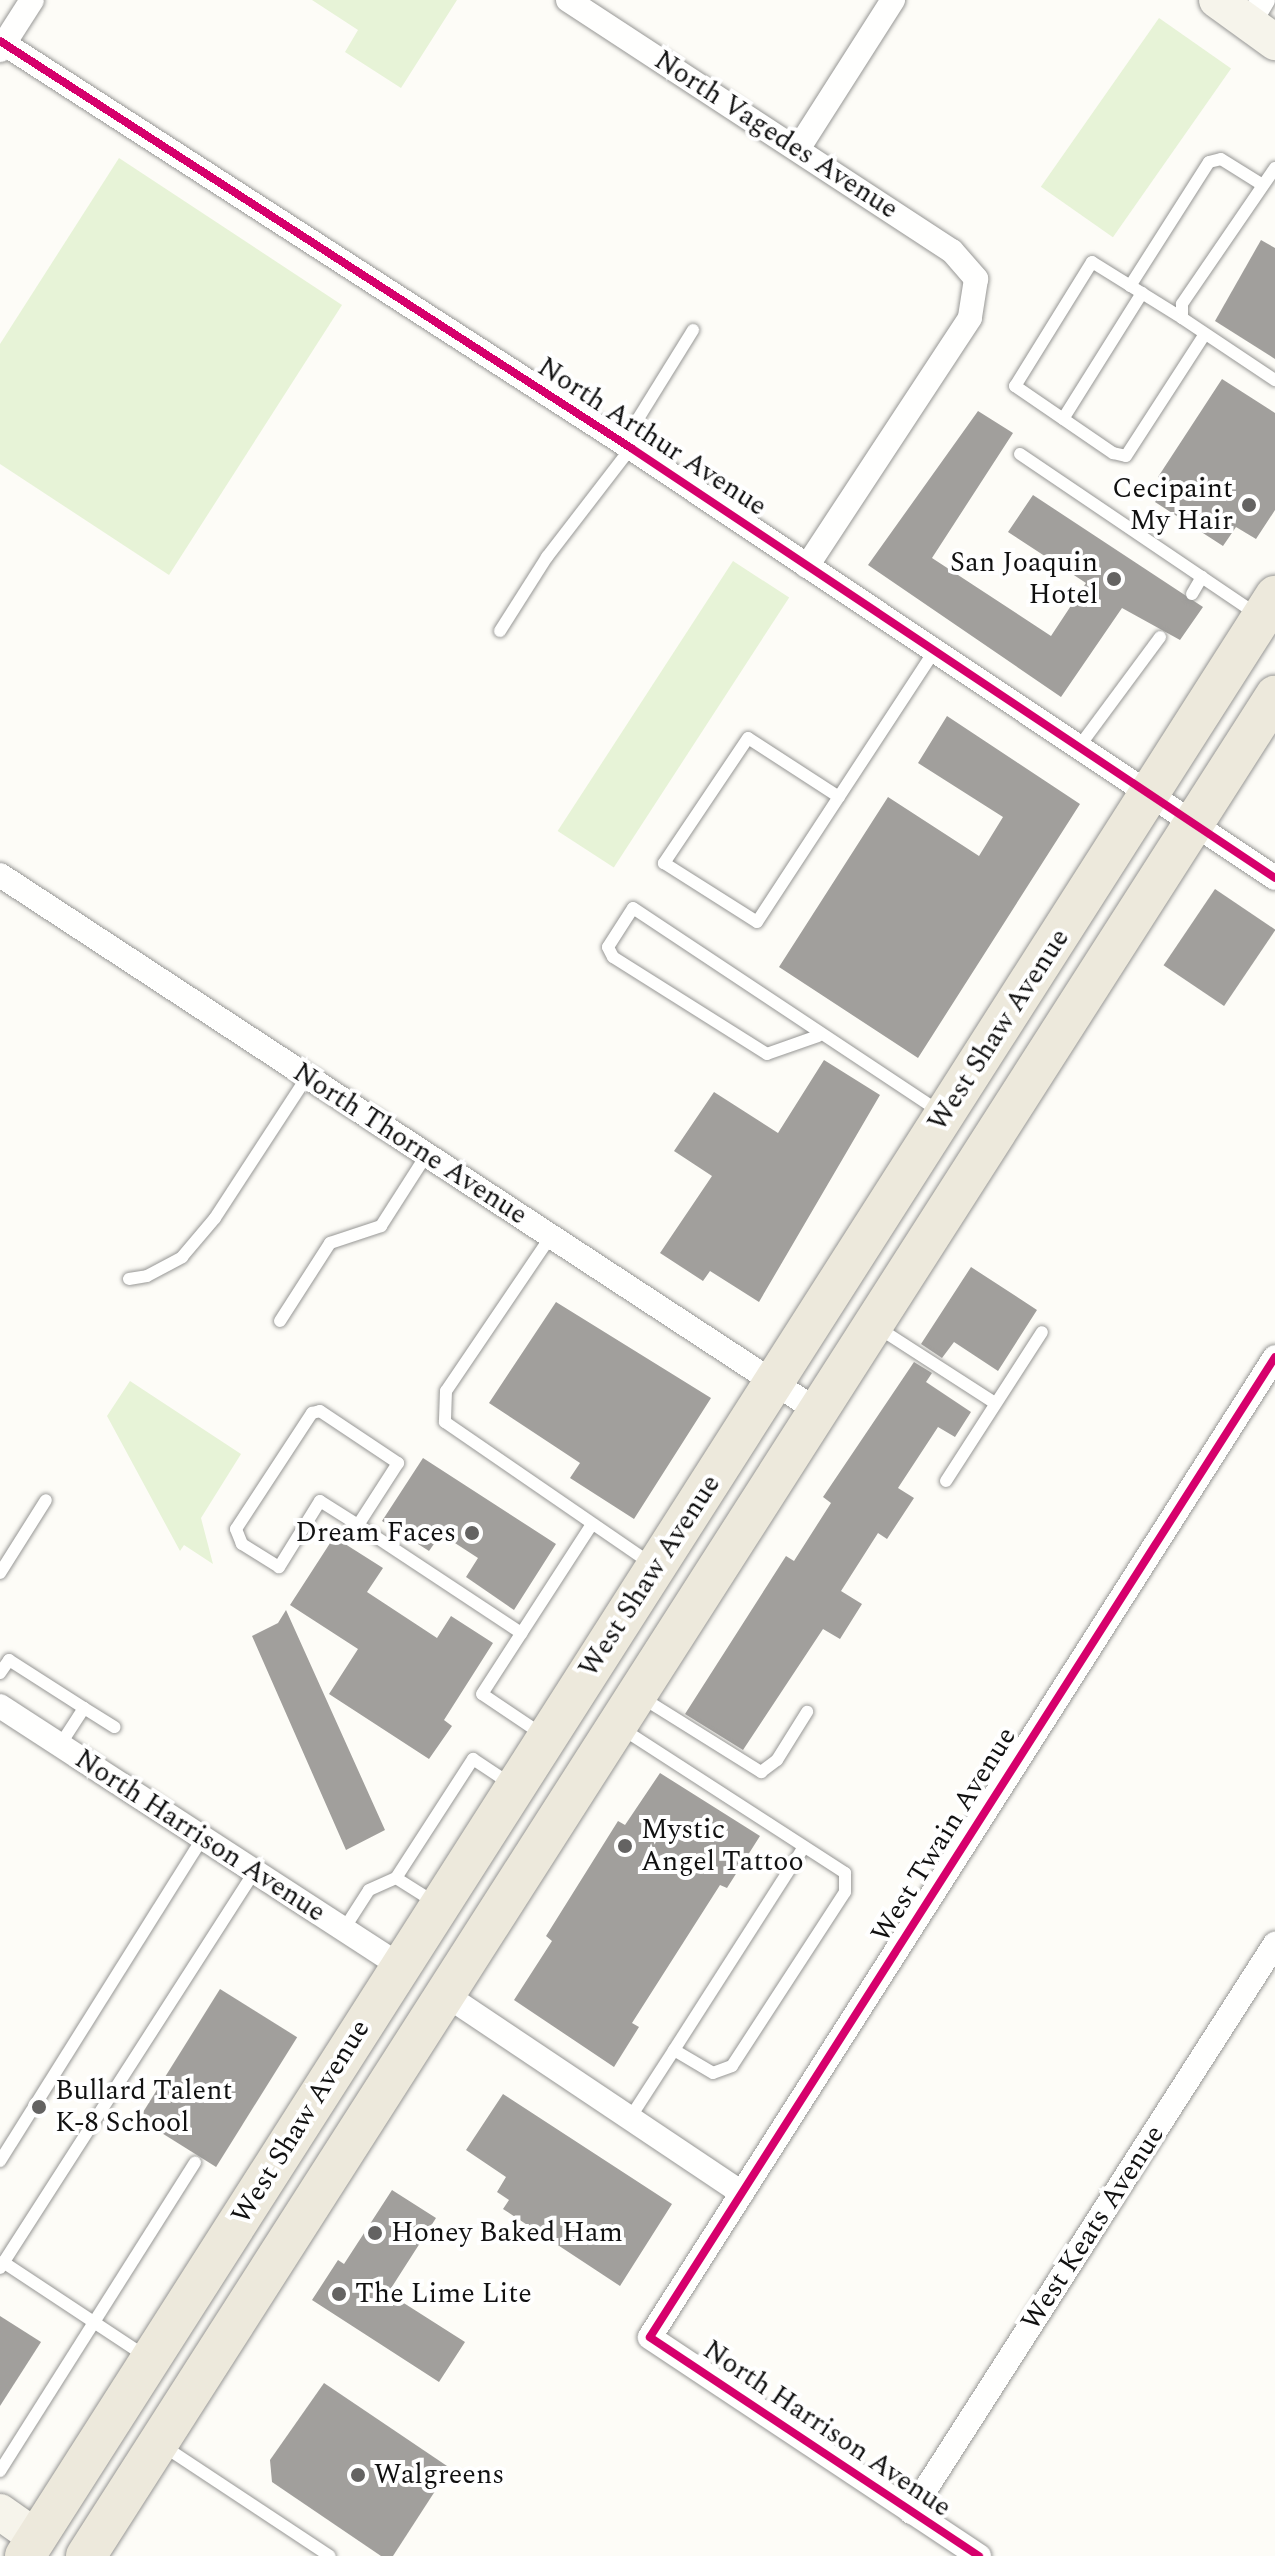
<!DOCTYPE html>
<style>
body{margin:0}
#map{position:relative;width:1275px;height:2556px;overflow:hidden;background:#fdfcf7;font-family:Spectral,serif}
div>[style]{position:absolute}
.green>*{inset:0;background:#e7f3d7;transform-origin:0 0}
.building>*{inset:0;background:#a19f9c;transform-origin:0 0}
.roads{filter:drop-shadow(0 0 2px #979795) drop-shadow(0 0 2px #979795)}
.lane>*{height:12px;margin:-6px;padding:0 6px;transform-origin:6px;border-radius:6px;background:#fffffe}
.street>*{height:24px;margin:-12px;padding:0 12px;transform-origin:12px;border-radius:12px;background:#fffffe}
.secondary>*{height:36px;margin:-18px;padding:0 18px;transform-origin:18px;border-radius:18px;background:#f6f4eb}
.primary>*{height:40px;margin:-20px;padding:0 20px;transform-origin:20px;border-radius:20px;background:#ede9dc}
.cycleway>*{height:8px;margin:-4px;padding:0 4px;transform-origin:4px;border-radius:4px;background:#d6006c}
.dots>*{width:22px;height:22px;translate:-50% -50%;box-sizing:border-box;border:4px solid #fff;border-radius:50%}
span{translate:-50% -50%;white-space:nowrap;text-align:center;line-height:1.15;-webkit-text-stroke:8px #fff;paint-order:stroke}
.street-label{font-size:28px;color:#111}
.poi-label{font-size:28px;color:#111}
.right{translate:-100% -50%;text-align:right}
.left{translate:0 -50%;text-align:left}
</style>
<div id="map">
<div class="green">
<div style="clip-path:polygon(312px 0,457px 0,401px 88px,345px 52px,358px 30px)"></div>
<div style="left:1159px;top:18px;width:88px;height:206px;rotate:35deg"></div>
<div style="clip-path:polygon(119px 158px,342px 305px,169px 575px,0 464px,0 344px)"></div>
<div style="left:733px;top:561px;width:67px;height:322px;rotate:33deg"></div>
<div style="clip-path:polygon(130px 1381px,241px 1454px,201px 1518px,213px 1564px,184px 1545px,180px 1551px,107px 1416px)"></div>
</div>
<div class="building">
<div style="clip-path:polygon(1261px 240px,1275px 248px,1275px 359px,1215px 321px)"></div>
<div style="clip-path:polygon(1222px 379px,1275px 413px,1275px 510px,1256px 539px,1236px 527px,1223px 546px,1155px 502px,1168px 483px,1158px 477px)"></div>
<div style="clip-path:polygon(978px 411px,1013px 433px,932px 558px,1051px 636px,1086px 583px,1008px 532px,1033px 495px,1203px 607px,1180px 640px,1122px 608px,1061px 697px,868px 565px)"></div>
<div style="clip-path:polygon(947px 716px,1080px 804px,918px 1058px,779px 967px,888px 797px,979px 856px,1003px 817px,918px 763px)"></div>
<div style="left:1215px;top:889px;width:73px;height:92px;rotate:34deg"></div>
<div style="clip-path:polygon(824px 1060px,880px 1095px,759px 1302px,710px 1271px,703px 1281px,660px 1253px,712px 1176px,674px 1151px,714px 1092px,778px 1133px)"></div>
<div style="clip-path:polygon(971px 1267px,1037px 1310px,998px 1371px,954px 1342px,942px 1358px,921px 1344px)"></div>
<div style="clip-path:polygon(556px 1302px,711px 1398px,634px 1519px,570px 1478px,580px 1463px,489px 1403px)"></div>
<div style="clip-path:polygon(914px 1362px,932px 1373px,926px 1382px,971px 1412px,955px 1437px,938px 1427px,898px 1488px,914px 1498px,887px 1539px,878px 1533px,841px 1591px,862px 1604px,840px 1639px,823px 1629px,743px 1750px,685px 1714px,786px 1556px,794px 1561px,831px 1503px,823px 1497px)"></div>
<div style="clip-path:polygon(423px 1458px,556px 1544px,514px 1610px,466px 1577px,478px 1558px,441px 1534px,429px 1551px,382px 1521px)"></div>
<div style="clip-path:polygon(334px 1537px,383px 1568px,367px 1592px,437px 1638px,451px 1616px,493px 1643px,444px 1720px,452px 1726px,429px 1759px,329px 1694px,358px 1649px,290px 1605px)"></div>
<div style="clip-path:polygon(286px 1610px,385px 1830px,346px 1850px,252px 1636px,278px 1623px)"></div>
<div style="clip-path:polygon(660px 1773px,760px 1836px,727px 1888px,720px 1885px,632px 2023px,639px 2027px,614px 2067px,514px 2000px,552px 1941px,546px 1936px,618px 1821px,625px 1825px)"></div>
<div style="left:220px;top:1989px;width:91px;height:153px;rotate:32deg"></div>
<div style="clip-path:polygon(503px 2094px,672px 2204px,620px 2286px,503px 2209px,509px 2200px,497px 2192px,506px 2177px,466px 2150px)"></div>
<div style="clip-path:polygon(392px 2190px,436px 2218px,388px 2293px,465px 2342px,439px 2382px,312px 2300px,338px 2260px,344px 2264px)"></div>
<div style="clip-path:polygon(0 2316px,41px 2342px,0 2406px)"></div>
<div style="clip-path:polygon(324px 2383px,450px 2468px,393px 2556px,381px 2556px,272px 2482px,270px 2460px)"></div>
</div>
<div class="roads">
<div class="lane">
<div style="left:1275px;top:168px;width:165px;rotate:124.4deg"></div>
<div style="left:1182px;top:304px;width:14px;rotate:90deg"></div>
<div style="left:1182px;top:318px;width:112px;rotate:33.7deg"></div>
<div style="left:1130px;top:286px;width:147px;rotate:-57.5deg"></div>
<div style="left:1209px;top:162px;width:12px;rotate:-14deg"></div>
<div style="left:1221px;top:159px;width:47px;rotate:32deg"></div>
<div style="left:1182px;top:318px;width:106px;rotate:-148.1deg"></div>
<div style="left:1092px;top:262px;width:146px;rotate:121.8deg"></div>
<div style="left:1015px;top:386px;width:119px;rotate:34.4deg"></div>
<div style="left:1113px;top:453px;width:13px;rotate:13deg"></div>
<div style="left:1126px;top:456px;width:145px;rotate:-57.1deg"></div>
<div style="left:1063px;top:419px;width:149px;rotate:-57.9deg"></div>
<div style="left:623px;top:443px;width:133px;rotate:-58.2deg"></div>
<div style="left:1020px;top:454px;width:289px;rotate:34.1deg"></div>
<div style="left:1192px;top:594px;width:20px;rotate:-60deg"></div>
<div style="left:500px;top:631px;width:88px;rotate:-57.6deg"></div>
<div style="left:547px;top:557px;width:138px;rotate:-52.4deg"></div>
<div style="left:1078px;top:748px;width:138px;rotate:-53.5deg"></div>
<div style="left:839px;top:797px;width:108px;rotate:-147deg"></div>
<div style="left:748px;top:738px;width:151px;rotate:123.9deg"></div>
<div style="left:664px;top:863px;width:110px;rotate:32.4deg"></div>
<div style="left:757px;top:922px;width:321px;rotate:-56.8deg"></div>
<div style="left:818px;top:1036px;width:54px;rotate:160.6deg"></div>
<div style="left:767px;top:1054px;width:182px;rotate:-147.8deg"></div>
<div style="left:613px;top:957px;width:11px;rotate:-117deg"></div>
<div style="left:608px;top:947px;width:46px;rotate:-57.3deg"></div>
<div style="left:633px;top:908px;width:366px;rotate:33.6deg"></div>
<div style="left:551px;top:1236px;width:187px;rotate:124.1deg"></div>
<div style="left:446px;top:1391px;width:31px;rotate:92deg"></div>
<div style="left:445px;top:1422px;width:249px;rotate:34.5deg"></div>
<div style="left:129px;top:1279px;width:18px;rotate:-9deg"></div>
<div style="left:147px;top:1276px;width:40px;rotate:-28deg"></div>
<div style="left:182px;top:1257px;width:51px;rotate:-49.8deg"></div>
<div style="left:215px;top:1218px;width:168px;rotate:-56.9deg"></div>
<div style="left:280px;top:1321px;width:93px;rotate:-57.3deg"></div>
<div style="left:330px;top:1243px;width:54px;rotate:-18.4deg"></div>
<div style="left:381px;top:1226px;width:85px;rotate:-57.4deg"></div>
<div style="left:877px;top:1327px;width:140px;rotate:32.8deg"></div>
<div style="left:946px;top:1481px;width:177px;rotate:-57.2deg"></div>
<div style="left:358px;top:1525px;width:45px;rotate:-147.7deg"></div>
<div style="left:320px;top:1501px;width:78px;rotate:121.8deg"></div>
<div style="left:279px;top:1567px;width:44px;rotate:-148.1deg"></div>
<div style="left:242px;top:1544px;width:16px;rotate:-112deg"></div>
<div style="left:236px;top:1529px;width:139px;rotate:-56.8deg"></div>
<div style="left:312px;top:1413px;width:8px;rotate:-14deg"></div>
<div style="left:320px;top:1411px;width:94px;rotate:33.7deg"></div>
<div style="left:398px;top:1463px;width:74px;rotate:122.8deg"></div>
<div style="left:358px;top:1525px;width:196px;rotate:33.5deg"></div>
<div style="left:0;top:1573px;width:86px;rotate:-57.8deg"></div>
<div style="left:0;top:1673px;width:16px;rotate:-55deg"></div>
<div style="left:9px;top:1660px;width:89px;rotate:32.6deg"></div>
<div style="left:84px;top:1708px;width:44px;rotate:123deg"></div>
<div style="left:641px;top:1697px;width:142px;rotate:32deg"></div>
<div style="left:761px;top:1772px;width:20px;rotate:-37deg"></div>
<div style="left:777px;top:1760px;width:57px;rotate:-58deg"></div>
<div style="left:84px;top:1708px;width:36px;rotate:32deg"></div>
<div style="left:621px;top:1728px;width:267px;rotate:32.9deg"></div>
<div style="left:845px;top:1873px;width:19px;rotate:90deg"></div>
<div style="left:845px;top:1892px;width:207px;rotate:123deg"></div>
<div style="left:732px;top:2066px;width:20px;rotate:160deg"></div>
<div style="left:713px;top:2073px;width:45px;rotate:-149.5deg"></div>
<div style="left:674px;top:2050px;width:81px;rotate:122.9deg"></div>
<div style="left:543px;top:1735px;width:73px;rotate:-146.1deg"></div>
<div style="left:482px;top:1694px;width:202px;rotate:-57.1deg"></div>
<div style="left:396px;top:1878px;width:45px;rotate:32.3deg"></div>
<div style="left:344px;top:1929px;width:46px;rotate:-57.3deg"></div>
<div style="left:369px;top:1890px;width:30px;rotate:-24deg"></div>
<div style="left:396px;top:1878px;width:142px;rotate:-57.1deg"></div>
<div style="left:473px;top:1759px;width:47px;rotate:33.7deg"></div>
<div style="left:674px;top:2050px;width:241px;rotate:-57.4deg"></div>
<div style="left:0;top:2161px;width:381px;rotate:-57.9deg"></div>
<div style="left:3px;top:2262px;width:174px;rotate:33.5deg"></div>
<div style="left:0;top:2268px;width:472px;rotate:-57.3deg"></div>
<div style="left:162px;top:2445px;width:201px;rotate:33.5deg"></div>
<div style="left:0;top:2471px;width:365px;rotate:-57.7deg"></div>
</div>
<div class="street">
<div style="left:568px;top:0;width:459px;rotate:33.2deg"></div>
<div style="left:952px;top:251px;width:37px;rotate:49deg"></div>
<div style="left:976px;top:279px;width:39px;rotate:99deg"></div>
<div style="left:970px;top:318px;width:297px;rotate:123.3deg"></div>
<div style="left:1249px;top:23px;width:27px;rotate:-59deg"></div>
<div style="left:0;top:41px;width:751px;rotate:32.82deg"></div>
<div style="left:631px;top:448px;width:774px;rotate:33.73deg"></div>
<div style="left:0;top:50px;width:59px;rotate:-57.4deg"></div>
<div style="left:798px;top:149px;width:177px;rotate:-57.5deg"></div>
<div style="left:0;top:875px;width:979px;rotate:33.25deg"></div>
<div style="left:0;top:1706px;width:477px;rotate:33deg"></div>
<div style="left:446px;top:1995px;width:356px;rotate:33.8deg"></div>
<div style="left:911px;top:2512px;width:675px;rotate:-57.35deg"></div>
<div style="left:979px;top:2556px;width:395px;rotate:-146.4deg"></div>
<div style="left:650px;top:2337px;width:1162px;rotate:-57.47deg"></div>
</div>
<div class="secondary">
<div style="left:1217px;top:0;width:72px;rotate:35.9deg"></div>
<div style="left:0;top:2512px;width:45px;rotate:35.1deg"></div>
</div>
<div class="primary">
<div style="left:25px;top:2556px;width:2325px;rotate:-57.47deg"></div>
<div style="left:86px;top:2556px;width:2208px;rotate:-57.41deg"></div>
</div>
</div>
<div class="cycleway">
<div style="left:0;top:41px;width:751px;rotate:32.82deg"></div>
<div style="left:631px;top:448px;width:774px;rotate:33.73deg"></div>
<div style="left:979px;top:2556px;width:395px;rotate:-146.4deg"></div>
<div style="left:650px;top:2337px;width:1162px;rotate:-57.47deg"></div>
</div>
<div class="dots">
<div style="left:1249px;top:505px;background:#646362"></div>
<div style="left:1114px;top:579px;background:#646362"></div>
<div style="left:472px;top:1533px;background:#646362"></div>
<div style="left:625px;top:1846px;background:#646362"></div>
<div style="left:39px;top:2107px;background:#646362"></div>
<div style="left:375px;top:2233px;background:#646362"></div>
<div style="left:339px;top:2294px;background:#646362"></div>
<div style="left:358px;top:2475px;background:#646362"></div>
</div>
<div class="street-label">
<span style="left:776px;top:135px;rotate:33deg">North Vagedes Avenue</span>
<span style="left:652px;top:437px;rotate:33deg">North Arthur Avenue</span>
<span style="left:999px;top:1030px;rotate:-57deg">West Shaw Avenue</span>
<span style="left:410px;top:1144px;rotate:33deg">North Thorne Avenue</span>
<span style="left:650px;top:1576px;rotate:-57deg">West Shaw Avenue</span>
<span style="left:944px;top:1835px;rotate:-58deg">West Twain Avenue</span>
<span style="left:200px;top:1836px;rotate:33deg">North Harrison Avenue</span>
<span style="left:301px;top:2122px;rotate:-58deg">West Shaw Avenue</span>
<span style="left:1093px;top:2228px;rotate:-57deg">West Keats Avenue</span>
<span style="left:827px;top:2429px;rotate:34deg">North Harrison Avenue</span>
</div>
<div class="poi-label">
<span class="right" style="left:1233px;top:505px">Cecipaint<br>My Hair</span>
<span class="right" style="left:1098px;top:579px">San Joaquin<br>Hotel</span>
<span class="right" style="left:456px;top:1533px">Dream Faces</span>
<span class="left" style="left:641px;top:1846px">Mystic<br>Angel Tattoo</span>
<span class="left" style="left:55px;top:2107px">Bullard Talent<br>K-8 School</span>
<span class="left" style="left:391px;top:2233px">Honey Baked Ham</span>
<span class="left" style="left:355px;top:2294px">The Lime Lite</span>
<span class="left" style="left:374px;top:2475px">Walgreens</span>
</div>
</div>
